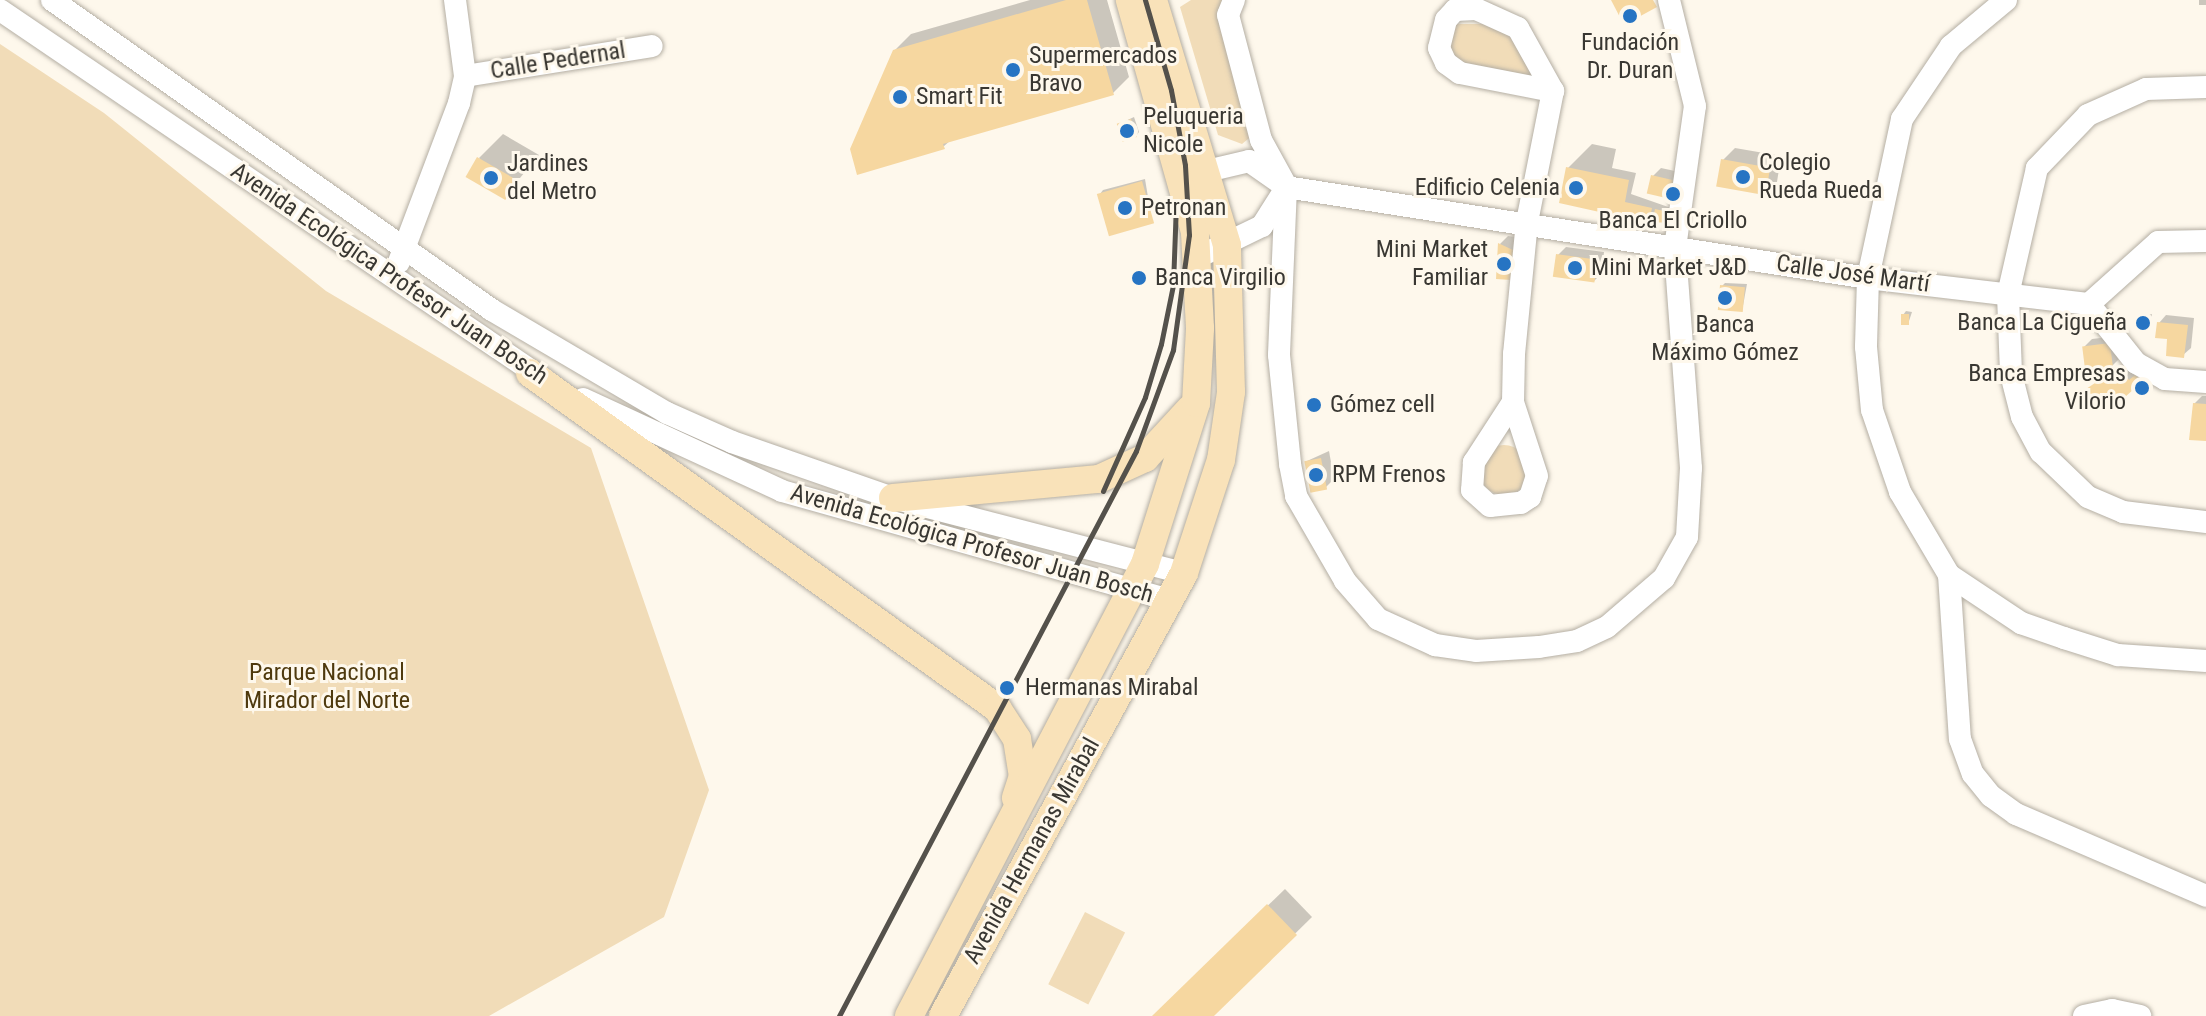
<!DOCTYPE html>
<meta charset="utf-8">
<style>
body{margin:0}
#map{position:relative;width:2206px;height:1016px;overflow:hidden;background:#fef8ec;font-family:"Roboto Condensed",sans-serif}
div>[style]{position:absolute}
.green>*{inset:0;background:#f1dcb8;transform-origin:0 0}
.round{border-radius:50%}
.shadow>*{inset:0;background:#0003;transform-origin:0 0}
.building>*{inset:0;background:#f6d7a0;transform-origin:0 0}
.roads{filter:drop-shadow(0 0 2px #b4aea3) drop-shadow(0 0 2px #b4aea3)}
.minor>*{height:22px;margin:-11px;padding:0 11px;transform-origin:11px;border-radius:11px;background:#fff}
.major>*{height:28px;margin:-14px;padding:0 14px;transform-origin:14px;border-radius:14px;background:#f9e2b9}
.rail>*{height:5px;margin:-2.5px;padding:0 2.5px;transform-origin:2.5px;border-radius:2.5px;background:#54514b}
.dots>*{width:22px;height:22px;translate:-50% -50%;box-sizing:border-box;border:4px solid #fef8ec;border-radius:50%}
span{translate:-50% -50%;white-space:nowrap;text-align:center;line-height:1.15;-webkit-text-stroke:6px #fef8ec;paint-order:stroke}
.poi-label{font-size:24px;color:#393732}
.left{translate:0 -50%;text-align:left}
.right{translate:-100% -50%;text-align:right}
.street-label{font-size:24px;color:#393732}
.park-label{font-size:24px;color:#4f3a0e}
</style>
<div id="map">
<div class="green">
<div style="clip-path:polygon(1191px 0,1228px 0,1254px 134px,1242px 144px,1218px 135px,1180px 7px)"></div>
<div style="clip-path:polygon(1454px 24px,1484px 24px,1513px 35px,1529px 61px,1533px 80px,1457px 64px,1447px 44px)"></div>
<div style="clip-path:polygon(0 44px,104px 113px,326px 291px,591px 448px,709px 790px,664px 917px,489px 1016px,0 1016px)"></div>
<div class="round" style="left:1479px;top:445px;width:50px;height:50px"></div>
<div style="left:1085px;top:912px;width:45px;height:81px;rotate:27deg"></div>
</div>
<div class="shadow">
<div style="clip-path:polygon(1030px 0,1107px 0,1129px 77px,1113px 93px,952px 139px,943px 147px,894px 51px,911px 34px)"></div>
<div style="left:2199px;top:0;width:7px;height:5px"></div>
<div style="clip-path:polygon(1134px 117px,1139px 132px,1136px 136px,1119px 124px)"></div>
<div style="clip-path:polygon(503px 134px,539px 155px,505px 196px,479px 158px)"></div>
<div style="clip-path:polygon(1592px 144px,1616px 149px,1612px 168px,1636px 173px,1631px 194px,1674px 209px,1667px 219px,1656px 213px,1649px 220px,1568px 168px)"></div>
<div style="clip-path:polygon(1735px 148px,1781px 156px,1777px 182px,1765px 194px,1723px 160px)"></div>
<div style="clip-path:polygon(1661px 168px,1689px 174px,1685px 191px,1653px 176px)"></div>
<div style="clip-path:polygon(1145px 179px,1152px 221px,1100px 194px,1103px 190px)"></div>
<div style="clip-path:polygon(1508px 236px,1516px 237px,1510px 278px,1500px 244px)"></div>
<div style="clip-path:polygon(1566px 247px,1604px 252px,1602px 273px,1594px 281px,1558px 255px)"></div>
<div style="clip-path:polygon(1146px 270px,1148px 276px,1137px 282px,1135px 276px)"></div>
<div style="clip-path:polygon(1725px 283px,1747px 284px,1742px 311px,1722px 286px)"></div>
<div style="clip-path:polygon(1906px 311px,1912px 312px,1908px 324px,1903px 315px)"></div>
<div style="clip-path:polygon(2152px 314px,2150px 325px,2137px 321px,2140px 317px)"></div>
<div style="clip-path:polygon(2166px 315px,2194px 318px,2191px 348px,2183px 355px,2159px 323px)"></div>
<div style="clip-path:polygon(2117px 336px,2120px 358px,2112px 366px,2084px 347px,2092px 339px)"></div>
<div style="clip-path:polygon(2128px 361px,2145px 376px,2108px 409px,2097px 382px)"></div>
<div style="clip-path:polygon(2202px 396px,2206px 396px,2206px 439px,2194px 404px)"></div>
<div style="clip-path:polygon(1329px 451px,1334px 479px,1326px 487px,1307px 461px)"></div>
<div style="clip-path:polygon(1285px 889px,1312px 917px,1211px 1016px,1154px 1016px)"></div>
</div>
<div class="building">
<div style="clip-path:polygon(1066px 0,1087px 0,1114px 95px,943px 144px,945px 149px,857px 175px,850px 149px,893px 50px)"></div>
<div style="clip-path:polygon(1611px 0,1653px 0,1657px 7px,1624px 25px)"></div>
<div style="left:1131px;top:119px;width:19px;height:15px;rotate:72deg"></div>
<div style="left:477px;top:157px;width:46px;height:23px;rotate:30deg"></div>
<div style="left:1721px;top:159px;width:50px;height:28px;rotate:10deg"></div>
<div style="clip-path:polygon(1566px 167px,1629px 180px,1625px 202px,1652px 208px,1649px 223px,1559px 203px)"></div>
<div style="left:1651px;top:175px;width:32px;height:19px;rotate:13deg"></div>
<div style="left:1142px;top:181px;width:44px;height:47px;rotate:74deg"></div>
<div style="clip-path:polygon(1655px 209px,1673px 213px,1670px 223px,1652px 222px)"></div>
<div style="clip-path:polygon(1498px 243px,1513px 250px,1511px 280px,1496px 279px)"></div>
<div style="left:1556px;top:254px;width:42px;height:23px;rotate:8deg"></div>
<div style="left:1720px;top:285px;width:25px;height:25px;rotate:5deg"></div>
<div style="left:1901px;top:314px;width:8px;height:11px"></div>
<div style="left:2149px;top:316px;width:11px;height:16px;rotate:80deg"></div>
<div style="clip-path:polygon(2157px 322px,2188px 325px,2184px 358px,2166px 356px,2167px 339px,2155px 338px)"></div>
<div style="left:2110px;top:343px;width:25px;height:28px;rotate:83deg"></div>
<div style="clip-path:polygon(2119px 367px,2129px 380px,2135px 375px,2149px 386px,2140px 395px,2134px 389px,2108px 412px,2086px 389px)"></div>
<div style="clip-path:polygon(2193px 403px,2206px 404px,2206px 441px,2189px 440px)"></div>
<div style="left:1321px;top:458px;width:32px;height:17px;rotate:79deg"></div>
<div style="clip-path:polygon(1267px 904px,1297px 935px,1214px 1016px,1152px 1016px)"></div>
</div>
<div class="roads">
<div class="minor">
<div style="left:52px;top:0;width:538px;rotate:35.17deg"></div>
<div style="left:492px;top:310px;width:203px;rotate:30.5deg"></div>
<div style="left:667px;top:413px;width:71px;rotate:24deg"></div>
<div style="left:732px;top:442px;width:170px;rotate:19.2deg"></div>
<div style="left:893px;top:498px;width:301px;rotate:14.5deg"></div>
<div style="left:1234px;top:0;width:16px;rotate:112deg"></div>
<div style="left:1228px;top:15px;width:129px;rotate:75.2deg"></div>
<div style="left:1261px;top:140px;width:48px;rotate:61.3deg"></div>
<div style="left:2006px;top:0;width:72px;rotate:140.1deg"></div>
<div style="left:1951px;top:46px;width:88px;rotate:123.9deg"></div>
<div style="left:1902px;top:119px;width:163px;rotate:102.1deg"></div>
<div style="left:1868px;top:278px;width:69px;rotate:91.7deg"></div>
<div style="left:1866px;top:347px;width:63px;rotate:84.6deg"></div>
<div style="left:1872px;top:410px;width:87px;rotate:71.1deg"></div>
<div style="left:1900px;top:492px;width:96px;rotate:59.4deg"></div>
<div style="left:1949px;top:575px;width:87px;rotate:33.7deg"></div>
<div style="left:2021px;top:623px;width:46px;rotate:19.2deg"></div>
<div style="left:2064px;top:638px;width:57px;rotate:17.5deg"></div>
<div style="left:2118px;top:655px;width:88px;rotate:3.9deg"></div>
<div style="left:0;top:10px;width:659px;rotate:34.17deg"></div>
<div style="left:465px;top:76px;width:189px;rotate:-9.1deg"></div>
<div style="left:2206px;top:87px;width:60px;rotate:178.1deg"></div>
<div style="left:2146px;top:89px;width:64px;rotate:155.9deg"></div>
<div style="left:2088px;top:115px;width:74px;rotate:133.9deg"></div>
<div style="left:2037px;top:168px;width:130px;rotate:102.9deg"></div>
<div style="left:2008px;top:295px;width:79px;rotate:87.8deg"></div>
<div style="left:2011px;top:374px;width:44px;rotate:75.7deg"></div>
<div style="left:2022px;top:417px;width:40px;rotate:62deg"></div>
<div style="left:2041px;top:452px;width:65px;rotate:43.8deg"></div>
<div style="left:2088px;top:497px;width:38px;rotate:23deg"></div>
<div style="left:2123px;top:512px;width:84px;rotate:6.9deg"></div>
<div style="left:1190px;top:175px;width:61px;rotate:-13.3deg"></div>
<div style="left:1249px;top:161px;width:45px;rotate:35.1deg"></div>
<div style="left:1286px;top:187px;width:589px;rotate:8.89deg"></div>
<div style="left:1868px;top:278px;width:223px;rotate:6.7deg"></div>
<div style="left:1286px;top:187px;width:168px;rotate:92.4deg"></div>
<div style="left:1279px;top:355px;width:110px;rotate:84.2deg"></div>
<div style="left:1290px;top:464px;width:33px;rotate:79deg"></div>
<div style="left:1296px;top:496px;width:98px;rotate:60deg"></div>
<div style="left:1345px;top:581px;width:50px;rotate:49deg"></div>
<div style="left:1378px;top:619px;width:63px;rotate:24.5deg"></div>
<div style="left:1435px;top:645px;width:41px;rotate:8.3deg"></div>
<div style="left:1476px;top:651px;width:63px;rotate:-3.6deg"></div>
<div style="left:1539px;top:647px;width:38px;rotate:-9deg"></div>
<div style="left:1577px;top:641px;width:33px;rotate:-25deg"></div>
<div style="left:1607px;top:627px;width:75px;rotate:-40.7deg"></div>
<div style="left:1664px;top:578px;width:47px;rotate:-60.7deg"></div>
<div style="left:1687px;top:537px;width:69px;rotate:-86.7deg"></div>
<div style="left:1691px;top:468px;width:221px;rotate:-94.2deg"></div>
<div style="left:1675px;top:248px;width:143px;rotate:-82deg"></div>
<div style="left:1695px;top:106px;width:109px;rotate:-103.8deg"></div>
<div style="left:1196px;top:258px;width:73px;rotate:-25.9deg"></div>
<div style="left:1262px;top:226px;width:45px;rotate:-57.7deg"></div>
<div style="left:399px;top:262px;width:170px;rotate:-69.3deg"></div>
<div style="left:459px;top:103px;width:28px;rotate:-77deg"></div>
<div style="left:465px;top:76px;width:77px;rotate:-97.5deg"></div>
<div style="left:2089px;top:304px;width:75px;rotate:51.5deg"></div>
<div style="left:2136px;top:363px;width:33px;rotate:29deg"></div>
<div style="left:2165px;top:379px;width:41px;rotate:4.2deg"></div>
<div style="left:2089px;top:304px;width:93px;rotate:-41.9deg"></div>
<div style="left:2158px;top:242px;width:48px;rotate:-1.2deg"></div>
<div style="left:583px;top:399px;width:219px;rotate:24.8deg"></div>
<div style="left:782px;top:491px;width:402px;rotate:15.7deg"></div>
<div style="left:1513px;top:402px;width:72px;rotate:123deg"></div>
<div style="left:1474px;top:462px;width:28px;rotate:94deg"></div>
<div style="left:1472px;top:490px;width:24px;rotate:42deg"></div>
<div style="left:1490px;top:506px;width:31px;rotate:-6deg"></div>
<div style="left:1521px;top:503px;width:11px;rotate:-34deg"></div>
<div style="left:1530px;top:497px;width:22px;rotate:-72deg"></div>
<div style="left:1537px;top:476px;width:78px;rotate:-108deg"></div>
<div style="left:1513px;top:402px;width:48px;rotate:-88.8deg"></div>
<div style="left:1514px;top:354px;width:133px;rotate:-84.4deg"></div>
<div style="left:1527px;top:222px;width:134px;rotate:-78.8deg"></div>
<div style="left:1553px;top:91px;width:72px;rotate:-119.1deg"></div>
<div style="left:1518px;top:28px;width:46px;rotate:-155.7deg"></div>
<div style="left:1476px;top:9px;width:21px;rotate:177deg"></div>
<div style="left:1455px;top:10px;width:13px;rotate:132deg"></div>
<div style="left:1446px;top:20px;width:29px;rotate:104deg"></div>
<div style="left:1439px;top:48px;width:17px;rotate:65deg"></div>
<div style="left:1446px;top:63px;width:17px;rotate:36deg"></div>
<div style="left:1460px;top:73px;width:95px;rotate:11deg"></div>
<div style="left:1949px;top:575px;width:164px;rotate:86.2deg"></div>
<div style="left:1960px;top:739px;width:37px;rotate:70deg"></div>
<div style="left:1973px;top:774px;width:28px;rotate:51deg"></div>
<div style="left:1991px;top:796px;width:31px;rotate:36deg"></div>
<div style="left:2016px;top:814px;width:207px;rotate:23.3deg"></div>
<div style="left:2084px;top:1016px;width:29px;rotate:-12deg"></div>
<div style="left:2112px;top:1010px;width:29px;rotate:12deg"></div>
</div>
<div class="major">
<div style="left:530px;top:373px;width:575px;rotate:35.65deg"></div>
<div style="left:997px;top:708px;width:37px;rotate:57deg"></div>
<div style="left:1017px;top:739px;width:37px;rotate:81deg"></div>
<div style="left:1023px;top:776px;width:23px;rotate:108deg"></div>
<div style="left:893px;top:498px;width:207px;rotate:-5.3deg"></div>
<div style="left:1099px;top:479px;width:51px;rotate:-24.5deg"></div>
<div style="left:1145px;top:458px;width:67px;rotate:-47.4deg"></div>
<div style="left:909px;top:1016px;width:510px;rotate:-62.43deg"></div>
<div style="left:1145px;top:564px;width:169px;rotate:-72.4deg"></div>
<div style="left:1196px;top:403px;width:75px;rotate:-86.9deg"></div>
<div style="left:1200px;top:328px;width:96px;rotate:-93deg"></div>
<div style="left:1195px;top:232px;width:241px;rotate:-105.7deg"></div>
<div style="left:943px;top:1016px;width:504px;rotate:-61.45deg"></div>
<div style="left:1184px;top:573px;width:119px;rotate:-71.9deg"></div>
<div style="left:1221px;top:460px;width:69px;rotate:-81.6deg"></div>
<div style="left:1231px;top:392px;width:147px;rotate:-91.6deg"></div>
<div style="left:1227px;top:245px;width:256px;rotate:-106.8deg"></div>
</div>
</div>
<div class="rail">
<div style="left:1103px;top:491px;width:103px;rotate:-65.9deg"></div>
<div style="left:1145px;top:397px;width:55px;rotate:-73.2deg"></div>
<div style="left:1161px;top:344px;width:60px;rotate:-78.5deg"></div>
<div style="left:1173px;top:285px;width:82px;rotate:-87.9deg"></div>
<div style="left:839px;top:1016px;width:638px;rotate:-62.27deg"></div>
<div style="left:1136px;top:451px;width:108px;rotate:-69.9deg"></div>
<div style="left:1173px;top:350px;width:116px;rotate:-82.1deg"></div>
<div style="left:1189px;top:235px;width:70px;rotate:-93.3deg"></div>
<div style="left:1185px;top:165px;width:76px;rotate:-100.6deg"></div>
<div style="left:1171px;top:90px;width:94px;rotate:-106.1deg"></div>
</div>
<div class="dots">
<div style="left:1630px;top:16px;background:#2674c3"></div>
<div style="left:1013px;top:70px;background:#2674c3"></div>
<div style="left:900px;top:97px;background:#2674c3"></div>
<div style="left:1127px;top:131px;background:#2674c3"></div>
<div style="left:1743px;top:177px;background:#2674c3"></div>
<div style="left:491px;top:178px;background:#2674c3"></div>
<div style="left:1576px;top:188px;background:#2674c3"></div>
<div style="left:1673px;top:194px;background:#2674c3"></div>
<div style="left:1125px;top:208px;background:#2674c3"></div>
<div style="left:1504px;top:264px;background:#2674c3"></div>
<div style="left:1575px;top:268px;background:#2674c3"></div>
<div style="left:1139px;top:278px;background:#2674c3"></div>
<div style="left:1725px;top:298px;background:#2674c3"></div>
<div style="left:2143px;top:323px;background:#2674c3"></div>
<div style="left:2142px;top:388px;background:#2674c3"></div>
<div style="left:1314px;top:405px;background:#2674c3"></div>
<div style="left:1316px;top:475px;background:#2674c3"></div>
<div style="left:1007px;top:688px;background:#2674c3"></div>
</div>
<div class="poi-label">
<span style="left:1630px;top:57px">Fundación<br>Dr. Duran</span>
<span class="left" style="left:1029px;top:70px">Supermercados<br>Bravo</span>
<span class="left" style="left:916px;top:97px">Smart Fit</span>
<span class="left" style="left:1143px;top:131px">Peluqueria<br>Nicole</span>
<span class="left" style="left:1759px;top:177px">Colegio<br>Rueda Rueda</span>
<span class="left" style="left:507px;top:178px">Jardines<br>del Metro</span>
<span class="right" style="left:1560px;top:188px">Edificio Celenia</span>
<span class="left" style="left:1141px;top:208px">Petronan</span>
<span style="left:1673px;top:221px">Banca El Criollo</span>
<span class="right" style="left:1488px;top:264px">Mini Market<br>Familiar</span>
<span class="left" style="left:1591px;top:268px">Mini Market J&amp;D</span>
<span class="left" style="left:1155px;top:278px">Banca Virgilio</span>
<span class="right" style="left:2127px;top:323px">Banca La Cigueña</span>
<span style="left:1725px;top:339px">Banca<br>Máximo Gómez</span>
<span class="right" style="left:2126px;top:388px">Banca Empresas<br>Vilorio</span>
<span class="left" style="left:1330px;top:405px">Gómez cell</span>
<span class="left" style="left:1332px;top:475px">RPM Frenos</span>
<span class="left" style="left:1025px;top:688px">Hermanas Mirabal</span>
</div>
<div class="street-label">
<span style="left:558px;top:61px;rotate:-9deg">Calle Pedernal</span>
<span style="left:389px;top:274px;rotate:34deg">Avenida Ecológica Profesor Juan Bosch</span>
<span style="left:1853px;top:274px;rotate:8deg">Calle José Martí</span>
<span style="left:972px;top:544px;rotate:16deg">Avenida Ecológica Profesor Juan Bosch</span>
<span style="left:1032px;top:851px;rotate:-61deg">Avenida Hermanas Mirabal</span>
</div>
<div class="park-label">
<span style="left:327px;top:687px">Parque Nacional<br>Mirador del Norte</span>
</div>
</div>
